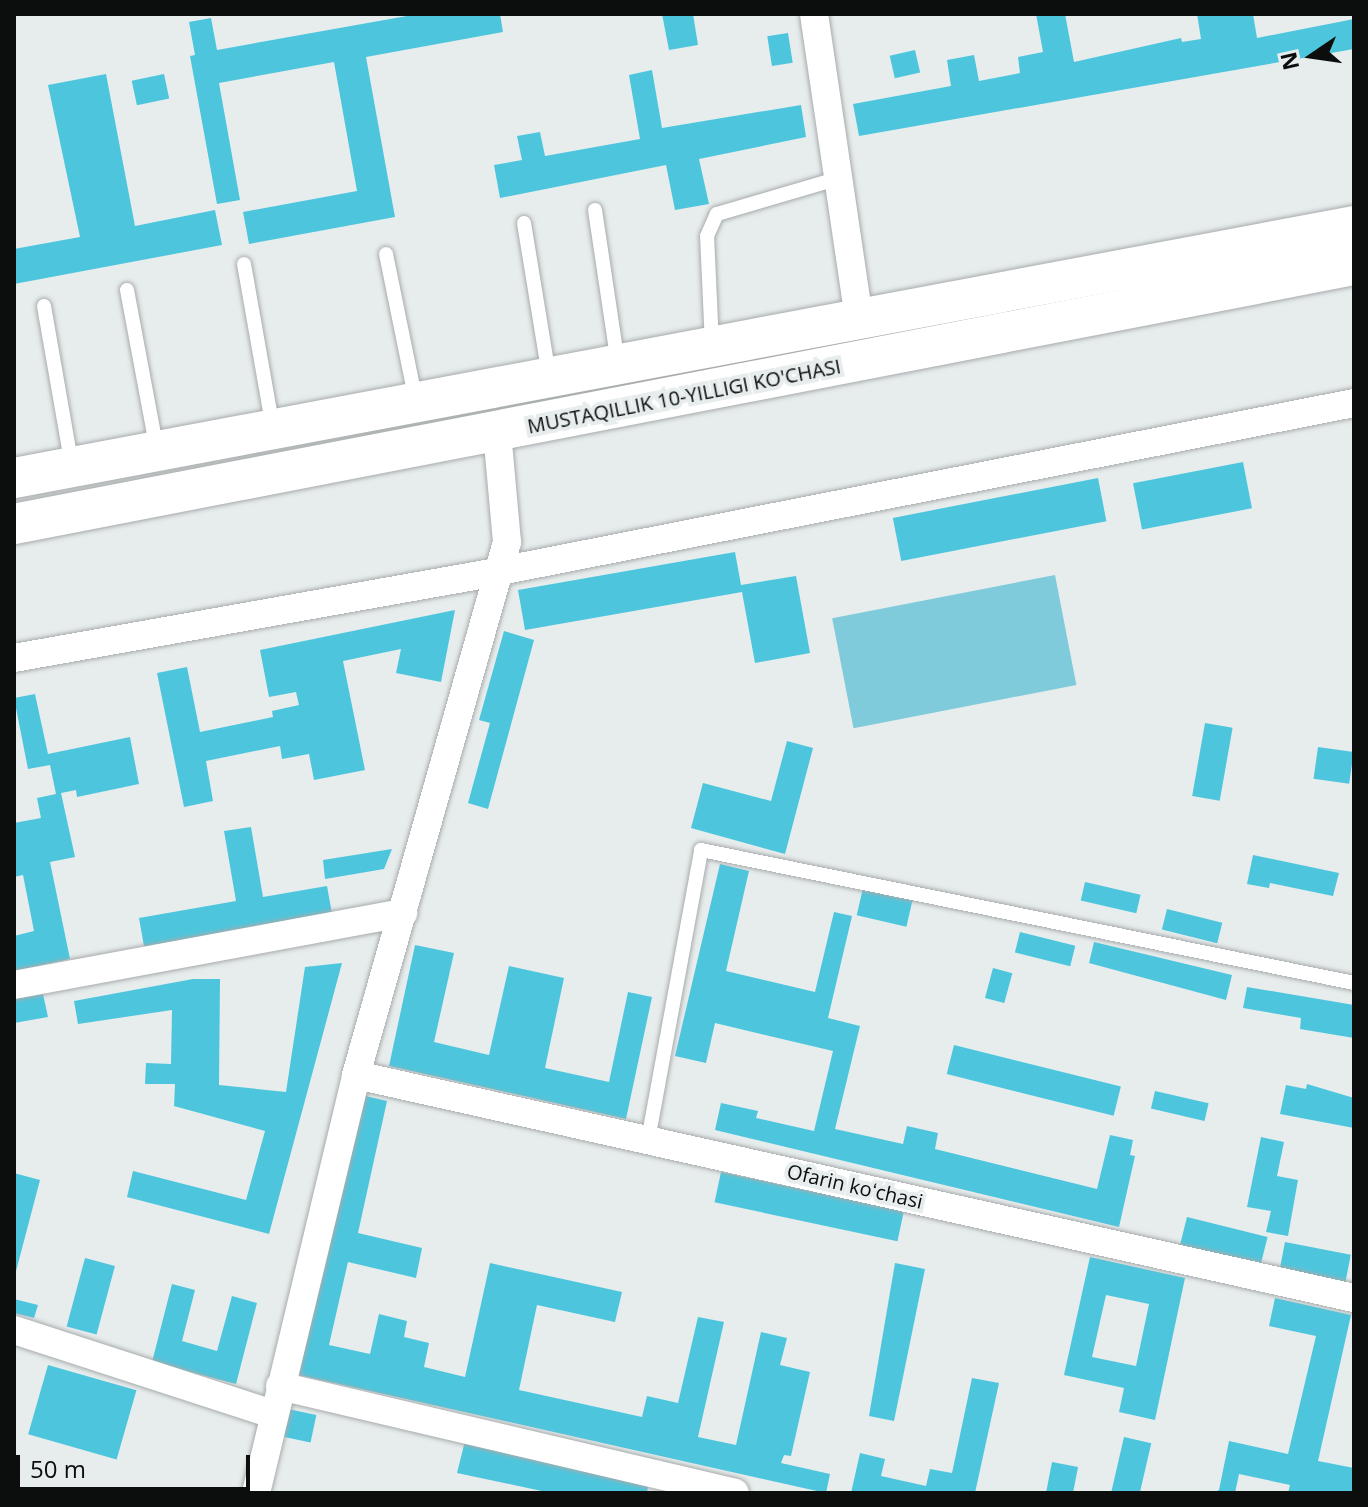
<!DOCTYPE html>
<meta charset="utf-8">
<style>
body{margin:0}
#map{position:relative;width:1368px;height:1507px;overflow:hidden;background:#e7eced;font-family:"Open Sans",sans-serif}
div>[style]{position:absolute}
.green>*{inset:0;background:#7fcbdb;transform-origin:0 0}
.building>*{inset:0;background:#4dc6dd;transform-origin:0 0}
.roads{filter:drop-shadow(0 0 2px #a7abac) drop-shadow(0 0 2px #a7abac)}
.service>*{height:14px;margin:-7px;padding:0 7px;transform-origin:7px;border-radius:7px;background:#fff}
.minor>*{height:28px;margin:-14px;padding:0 14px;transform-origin:14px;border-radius:14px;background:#fff}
.secondary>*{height:40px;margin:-20px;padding:0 20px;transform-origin:20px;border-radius:20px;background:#fff}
span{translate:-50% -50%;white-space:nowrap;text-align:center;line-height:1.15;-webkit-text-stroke:8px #e7eced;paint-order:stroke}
.street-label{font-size:20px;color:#0c0e0e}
.frame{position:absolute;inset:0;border:16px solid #0c0e0e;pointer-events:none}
.north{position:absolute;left:1272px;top:16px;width:80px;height:80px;-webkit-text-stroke:6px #e7eced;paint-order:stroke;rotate:257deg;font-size:22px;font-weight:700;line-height:32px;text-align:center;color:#0c0e0e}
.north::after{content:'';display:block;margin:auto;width:28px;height:36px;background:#0c0e0e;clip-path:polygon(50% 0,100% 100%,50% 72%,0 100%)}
.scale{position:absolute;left:16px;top:1455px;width:234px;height:36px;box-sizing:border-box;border:4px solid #0c0e0e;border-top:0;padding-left:10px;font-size:24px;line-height:28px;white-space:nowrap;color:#0c0e0e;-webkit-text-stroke:6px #e7eced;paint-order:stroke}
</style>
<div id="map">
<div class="green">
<div style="left:1055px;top:575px;width:112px;height:227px;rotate:79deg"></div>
</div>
<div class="building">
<div style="clip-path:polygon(418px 14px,500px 14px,503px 32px,366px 57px,395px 217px,249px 244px,243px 212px,357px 191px,334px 62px,219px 83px,240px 200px,217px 204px,190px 56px,195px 55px,189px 22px,211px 18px,217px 50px)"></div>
<div style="clip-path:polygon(662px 14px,693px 14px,698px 45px,669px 50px)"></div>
<div style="clip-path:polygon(1036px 14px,1065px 14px,1074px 62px,1181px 38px,1182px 42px,1201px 39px,1197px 14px,1253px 14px,1257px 38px,1354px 19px,1354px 49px,859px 136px,853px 104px,951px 86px,947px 60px,974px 55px,979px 81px,1020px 73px,1018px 57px,1043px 52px)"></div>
<div style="left:788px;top:33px;width:30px;height:21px;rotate:81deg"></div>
<div style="left:915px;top:50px;width:23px;height:26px;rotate:77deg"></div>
<div style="clip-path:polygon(652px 70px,662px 128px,801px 105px,806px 137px,699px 159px,709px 204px,675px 210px,666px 165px,500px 198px,494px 165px,522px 160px,517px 136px,540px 132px,545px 156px,640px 139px,629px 75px)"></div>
<div style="clip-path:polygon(106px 74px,135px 226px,215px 210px,222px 245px,14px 284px,14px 249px,80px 237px,48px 85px)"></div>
<div style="left:164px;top:74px;width:25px;height:33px;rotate:78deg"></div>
<div style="left:1243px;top:462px;width:47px;height:112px;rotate:79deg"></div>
<div style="left:1098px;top:478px;width:44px;height:209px;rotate:79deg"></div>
<div style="clip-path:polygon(735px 552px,741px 585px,796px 576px,810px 653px,755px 663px,742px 592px,525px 630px,518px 590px)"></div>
<div style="clip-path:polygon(455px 610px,441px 682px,396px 673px,401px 649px,343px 661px,365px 770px,314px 780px,309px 754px,282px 759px,280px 746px,206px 761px,213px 801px,184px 807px,157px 673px,187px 667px,200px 732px,273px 717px,272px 711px,299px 705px,296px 692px,269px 697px,260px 650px)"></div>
<div style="clip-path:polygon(504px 631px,534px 640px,488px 809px,468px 803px,490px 723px,479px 720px)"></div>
<div style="clip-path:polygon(35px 694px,48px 754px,130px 737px,139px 784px,77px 797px,76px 790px,61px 793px,75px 857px,50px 862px,70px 959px,14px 971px,14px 936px,34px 931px,23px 875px,14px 877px,14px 823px,41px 818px,37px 798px,56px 794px,50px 765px,28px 769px,14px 698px)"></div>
<div style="left:1205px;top:723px;width:28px;height:74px;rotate:10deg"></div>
<div style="clip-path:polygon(787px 741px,813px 748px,785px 854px,691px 828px,703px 783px,771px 801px)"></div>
<div style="left:1318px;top:747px;width:36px;height:32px;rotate:8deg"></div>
<div style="clip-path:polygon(251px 827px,263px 897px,327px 886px,333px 919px,145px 952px,139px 918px,236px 901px,224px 831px)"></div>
<div style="clip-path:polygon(392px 849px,384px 869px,325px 879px,323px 860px)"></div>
<div style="clip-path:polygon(1253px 855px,1339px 873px,1333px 896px,1270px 883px,1269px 888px,1247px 884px)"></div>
<div style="clip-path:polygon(720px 864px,749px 871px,726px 971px,815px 992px,834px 912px,852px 916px,828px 1018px,860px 1026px,835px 1129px,903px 1144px,907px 1126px,938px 1133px,935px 1149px,1097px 1189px,1110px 1135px,1133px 1140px,1130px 1155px,1135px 1156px,1119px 1227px,715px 1130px,721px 1103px,758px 1111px,756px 1118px,814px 1131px,833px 1051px,715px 1023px,706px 1063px,675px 1056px)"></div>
<div style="left:1085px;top:882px;width:57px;height:19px;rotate:13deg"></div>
<div style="left:863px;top:888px;width:51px;height:28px;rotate:13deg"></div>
<div style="left:1167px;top:909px;width:57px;height:21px;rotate:14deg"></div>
<div style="left:1020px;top:932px;width:57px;height:21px;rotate:14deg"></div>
<div style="clip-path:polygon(1094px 942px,1232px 975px,1226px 1000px,1089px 963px)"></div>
<div style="clip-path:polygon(415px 945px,454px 953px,434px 1042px,489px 1055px,509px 966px,564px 978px,545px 1068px,609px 1082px,628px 992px,652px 997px,626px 1119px,389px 1066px)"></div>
<div style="clip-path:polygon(342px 963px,269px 1234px,127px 1197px,133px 1171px,246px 1200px,265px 1131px,174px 1106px,175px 1084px,145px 1084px,146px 1063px,171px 1064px,172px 1010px,78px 1024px,74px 1001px,193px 979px,220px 979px,219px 1085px,286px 1092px,305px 967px)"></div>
<div style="left:993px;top:968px;width:20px;height:31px;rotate:15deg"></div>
<div style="clip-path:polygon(1247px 987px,1354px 1005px,1354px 1038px,1300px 1029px,1301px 1018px,1243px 1008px)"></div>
<div style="clip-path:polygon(43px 994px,48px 1017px,14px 1023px,14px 999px)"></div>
<div style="left:954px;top:1045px;width:172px;height:30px;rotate:14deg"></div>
<div style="clip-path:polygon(1307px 1084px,1354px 1098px,1354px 1128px,1280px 1114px,1286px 1085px,1306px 1089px)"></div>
<div style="left:1155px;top:1091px;width:55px;height:18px;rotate:13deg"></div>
<div style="clip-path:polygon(357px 1094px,387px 1101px,358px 1233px,422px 1248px,416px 1278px,348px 1262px,329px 1345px,370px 1354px,379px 1314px,407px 1321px,404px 1337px,429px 1343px,424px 1367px,465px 1377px,490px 1263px,622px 1292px,615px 1322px,537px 1305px,519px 1390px,642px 1417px,647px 1396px,678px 1403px,698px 1317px,724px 1322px,698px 1437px,736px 1445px,761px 1332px,787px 1338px,780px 1365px,810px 1372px,791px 1456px,784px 1455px,781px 1463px,830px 1474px,826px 1493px,294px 1374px)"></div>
<div style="clip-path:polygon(1261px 1137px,1284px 1142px,1277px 1176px,1298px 1180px,1288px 1236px,1266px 1232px,1271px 1211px,1247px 1207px)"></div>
<div style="left:721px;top:1172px;width:187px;height:31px;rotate:12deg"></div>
<div style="clip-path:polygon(14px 1173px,40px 1180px,15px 1275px,14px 1275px)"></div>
<div style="left:1187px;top:1217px;width:83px;height:31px;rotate:14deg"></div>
<div style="left:1285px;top:1242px;width:67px;height:31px;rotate:11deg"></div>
<div style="clip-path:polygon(evenodd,1090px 1257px,1185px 1278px,1155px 1420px,1119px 1412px,1124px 1388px,1064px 1375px,1090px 1257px,1106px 1295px,1149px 1304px,1136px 1366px,1092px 1357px,1106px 1295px)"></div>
<div style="left:85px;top:1258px;width:31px;height:71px;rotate:15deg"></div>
<div style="clip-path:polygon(895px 1263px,925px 1269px,894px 1421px,869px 1416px)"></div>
<div style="clip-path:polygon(172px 1284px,195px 1290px,182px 1341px,217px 1351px,232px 1296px,257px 1303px,236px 1384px,152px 1362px)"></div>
<div style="clip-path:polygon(1275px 1298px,1351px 1315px,1318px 1461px,1354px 1468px,1354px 1493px,1288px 1493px,1290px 1485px,1239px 1474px,1235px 1493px,1213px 1493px,1219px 1490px,1229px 1441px,1288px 1454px,1316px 1336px,1269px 1326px)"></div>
<div style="clip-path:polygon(14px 1299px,38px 1305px,34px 1318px,14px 1313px)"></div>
<div style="left:48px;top:1365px;width:92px;height:72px;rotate:16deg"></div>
<div style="clip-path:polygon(972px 1378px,999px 1383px,975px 1493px,851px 1493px,860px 1453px,885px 1459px,881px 1476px,926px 1486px,930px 1469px,952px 1473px)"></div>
<div style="left:288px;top:1409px;width:29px;height:28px;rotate:12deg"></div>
<div style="left:1124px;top:1437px;width:28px;height:57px;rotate:13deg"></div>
<div style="clip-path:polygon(465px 1441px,649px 1481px,647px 1493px,551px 1493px,457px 1473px)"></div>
<div style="clip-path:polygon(1052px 1462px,1078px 1467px,1073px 1493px,1046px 1493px)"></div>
</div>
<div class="roads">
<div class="service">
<div style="left:595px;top:210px;width:155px;rotate:81.5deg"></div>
<div style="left:524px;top:223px;width:155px;rotate:80.7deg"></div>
<div style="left:386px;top:254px;width:150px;rotate:78.5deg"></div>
<div style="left:244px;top:264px;width:167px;rotate:80deg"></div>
<div style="left:127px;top:290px;width:163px;rotate:79.4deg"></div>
<div style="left:44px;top:306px;width:162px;rotate:80.1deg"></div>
<div style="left:712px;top:345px;width:109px;rotate:-92.6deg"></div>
<div style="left:707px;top:236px;width:24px;rotate:-66deg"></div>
<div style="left:717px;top:214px;width:127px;rotate:-16.4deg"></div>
<div style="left:648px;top:1140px;width:295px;rotate:-79.6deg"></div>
<div style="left:701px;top:850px;width:666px;rotate:11.51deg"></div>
</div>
<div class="minor">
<div style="left:814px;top:14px;width:308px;rotate:81.6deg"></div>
<div style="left:14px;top:658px;width:494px;rotate:-10.1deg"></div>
<div style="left:500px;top:571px;width:870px;rotate:-11.13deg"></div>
<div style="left:14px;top:985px;width:396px;rotate:-10.5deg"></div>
<div style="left:356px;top:1075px;width:1023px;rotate:12.6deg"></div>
<div style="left:14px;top:1330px;width:272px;rotate:18deg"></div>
<div style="left:280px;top:1386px;width:467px;rotate:13.2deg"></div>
<div style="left:256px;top:1493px;width:430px;rotate:-76.5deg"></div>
<div style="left:356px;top:1075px;width:554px;rotate:-74.18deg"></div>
<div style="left:507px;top:542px;width:110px;rotate:-95.2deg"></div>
</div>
<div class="secondary">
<div style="left:14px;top:478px;width:1363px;rotate:-10.65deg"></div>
<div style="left:14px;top:524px;width:1365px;rotate:-10.94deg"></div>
</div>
</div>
<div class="street-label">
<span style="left:684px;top:396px;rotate:-11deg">MUSTAQILLIK 10-YILLIGI KO'CHASI</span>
<span style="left:855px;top:1186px;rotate:13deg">Ofarin koʻchasi</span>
</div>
<div class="frame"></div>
<div class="north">N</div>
<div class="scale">50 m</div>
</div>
